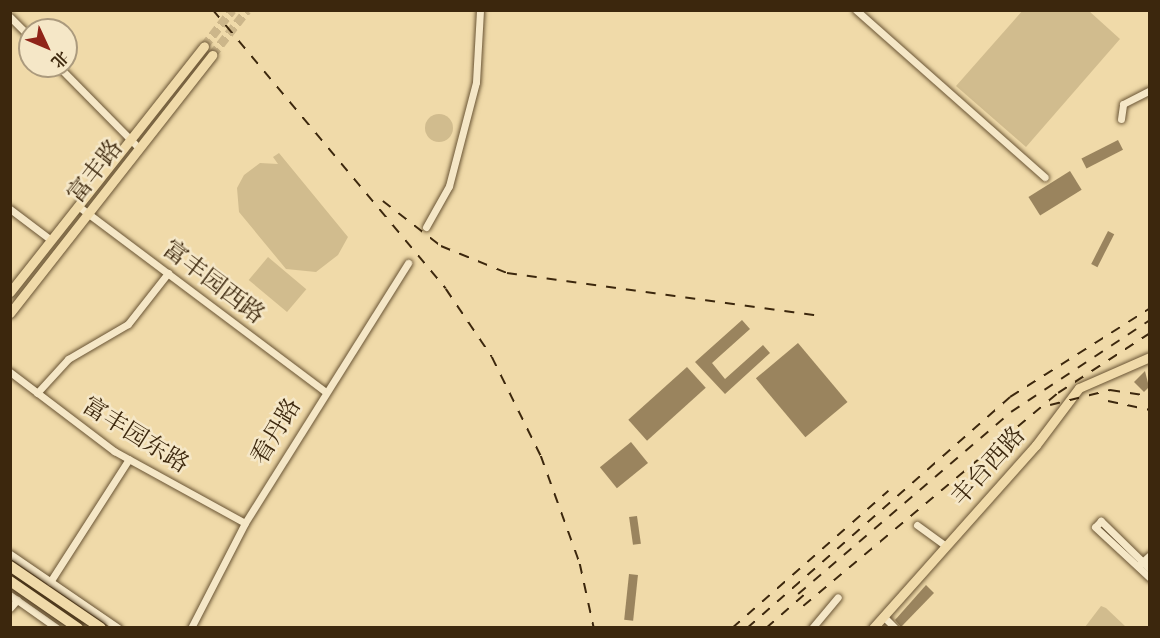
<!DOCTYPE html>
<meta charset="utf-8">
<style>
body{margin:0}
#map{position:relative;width:1160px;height:638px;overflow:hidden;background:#f0daa9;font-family:"IM FELL DW Pica","Noto Serif SC",serif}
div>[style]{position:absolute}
.green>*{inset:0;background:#d1bc8e;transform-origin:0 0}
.round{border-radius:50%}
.building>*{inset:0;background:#9a845e;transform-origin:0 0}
.major-tunnel>*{height:9px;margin-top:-4.5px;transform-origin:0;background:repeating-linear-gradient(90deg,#ccb68a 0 9px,transparent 0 13.5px)}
.roads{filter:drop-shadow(0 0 2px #695434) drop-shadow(0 0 2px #695434)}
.minor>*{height:7px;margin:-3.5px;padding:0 3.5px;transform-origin:3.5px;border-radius:3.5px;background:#f5e7c7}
.major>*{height:9px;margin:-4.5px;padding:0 4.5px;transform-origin:4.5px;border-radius:4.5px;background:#f0daa9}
.rail>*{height:1.5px;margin-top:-0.75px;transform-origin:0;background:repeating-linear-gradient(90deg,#3c270d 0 10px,transparent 0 20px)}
.bridges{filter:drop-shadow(0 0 2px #3c270d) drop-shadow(0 0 2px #3c270d)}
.highway-bridge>*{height:10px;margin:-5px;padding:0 5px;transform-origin:5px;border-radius:5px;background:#f0daa9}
span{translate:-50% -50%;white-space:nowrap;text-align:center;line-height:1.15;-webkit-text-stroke:5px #f5e7c7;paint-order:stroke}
.street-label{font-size:24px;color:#3c270d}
.frame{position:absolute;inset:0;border:12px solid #3c270d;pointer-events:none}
.north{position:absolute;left:18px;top:18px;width:60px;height:60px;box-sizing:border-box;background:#f5e7c7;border:2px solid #ab9a7d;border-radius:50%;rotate:134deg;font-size:16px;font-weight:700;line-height:24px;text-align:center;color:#3c270d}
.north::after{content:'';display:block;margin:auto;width:21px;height:27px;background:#8f2418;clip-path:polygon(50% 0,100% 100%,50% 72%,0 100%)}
</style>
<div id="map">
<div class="green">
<div style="clip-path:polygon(1023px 10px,1089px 11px,1120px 39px,1026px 147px,956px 86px)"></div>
<div class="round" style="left:425px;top:114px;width:28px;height:28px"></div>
<div style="clip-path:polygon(279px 153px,348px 237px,338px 255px,316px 272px,286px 269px,239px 212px,237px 188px,244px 175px,260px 163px,278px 164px,273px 157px)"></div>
<div style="left:268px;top:257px;width:50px;height:30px;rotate:40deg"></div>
<div style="clip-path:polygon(1101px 606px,1106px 608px,1126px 627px,1085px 627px)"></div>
</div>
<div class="building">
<div style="left:1118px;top:140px;width:11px;height:41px;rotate:63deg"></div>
<div style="left:1070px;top:171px;width:22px;height:49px;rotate:58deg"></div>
<div style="left:1108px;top:231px;width:7px;height:37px;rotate:27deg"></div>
<div style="clip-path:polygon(742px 320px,750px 329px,712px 363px,725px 379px,763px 345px,770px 353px,725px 394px,695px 362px)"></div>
<div style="left:798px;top:343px;width:77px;height:55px;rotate:50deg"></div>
<div style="left:687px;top:367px;width:28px;height:79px;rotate:48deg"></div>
<div style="clip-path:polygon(1145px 371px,1149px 387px,1144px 392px,1134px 382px)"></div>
<div style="left:631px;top:442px;width:27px;height:40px;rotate:51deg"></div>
<div style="left:637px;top:516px;width:28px;height:8px;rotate:82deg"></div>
<div style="left:629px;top:574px;width:9px;height:46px;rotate:6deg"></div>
<div style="clip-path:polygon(926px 585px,934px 593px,901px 627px,895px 620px)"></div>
</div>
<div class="major-tunnel">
<div style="left:204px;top:46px;width:46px;rotate:-52.1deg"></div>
<div style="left:212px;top:55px;width:57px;rotate:-52.1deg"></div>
</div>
<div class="roads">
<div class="minor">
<div style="left:856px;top:10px;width:252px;rotate:41.5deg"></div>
<div style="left:10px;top:17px;width:28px;rotate:45deg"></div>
<div style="left:58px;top:66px;width:115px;rotate:45.4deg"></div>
<div style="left:1121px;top:119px;width:15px;rotate:-82deg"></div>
<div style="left:1123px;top:104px;width:30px;rotate:-27deg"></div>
<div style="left:78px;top:206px;width:308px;rotate:36.9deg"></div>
<div style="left:10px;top:209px;width:51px;rotate:37.1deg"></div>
<div style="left:426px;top:227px;width:47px;rotate:-60.7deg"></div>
<div style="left:449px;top:186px;width:107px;rotate:-75.4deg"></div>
<div style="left:476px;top:82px;width:72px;rotate:-86.8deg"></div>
<div style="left:10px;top:372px;width:131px;rotate:37.2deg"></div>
<div style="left:114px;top:451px;width:149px;rotate:28.8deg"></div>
<div style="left:37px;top:393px;width:46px;rotate:-47.6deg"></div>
<div style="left:68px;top:359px;width:69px;rotate:-30.3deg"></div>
<div style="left:128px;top:324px;width:65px;rotate:-51.9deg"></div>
<div style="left:917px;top:525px;width:34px;rotate:36deg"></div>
<div style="left:10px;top:554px;width:131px;rotate:34.4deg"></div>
<div style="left:1139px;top:565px;width:15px;rotate:-42deg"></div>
<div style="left:1150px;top:569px;width:69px;rotate:-135.6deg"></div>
<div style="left:1101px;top:521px;width:8px;rotate:135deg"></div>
<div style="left:1095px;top:527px;width:75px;rotate:42.8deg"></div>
<div style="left:50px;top:582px;width:146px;rotate:-57.3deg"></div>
<div style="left:10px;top:595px;width:57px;rotate:35.1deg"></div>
<div style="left:10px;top:608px;width:11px;rotate:-49deg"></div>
<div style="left:883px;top:616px;width:17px;rotate:45deg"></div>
<div style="left:191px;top:628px;width:118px;rotate:-62.8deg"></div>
<div style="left:245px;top:523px;width:307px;rotate:-57.9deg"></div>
<div style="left:812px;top:628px;width:40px;rotate:-50deg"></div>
</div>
<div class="major">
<div style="left:10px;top:292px;width:313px;rotate:-51.7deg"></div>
<div style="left:10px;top:313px;width:328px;rotate:-51.9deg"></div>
<div style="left:873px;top:628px;width:245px;rotate:-48.3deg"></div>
<div style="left:1036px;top:445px;width:71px;rotate:-53deg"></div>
<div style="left:1079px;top:388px;width:77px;rotate:-23.6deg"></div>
</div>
</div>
<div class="rail">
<div style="left:213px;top:10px;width:363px;rotate:50.1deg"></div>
<div style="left:446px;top:289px;width:82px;rotate:55.9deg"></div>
<div style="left:492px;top:357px;width:110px;rotate:63.7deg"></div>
<div style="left:541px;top:456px;width:115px;rotate:70.1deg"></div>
<div style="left:580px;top:564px;width:66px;rotate:77.7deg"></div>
<div style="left:383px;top:201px;width:73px;rotate:37.8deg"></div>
<div style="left:441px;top:246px;width:71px;rotate:22.2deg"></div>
<div style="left:507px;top:273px;width:315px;rotate:7.8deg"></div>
<div style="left:1108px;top:401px;width:43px;rotate:12.1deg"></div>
<div style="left:1050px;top:405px;width:62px;rotate:-14deg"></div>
<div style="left:1110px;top:390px;width:40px;rotate:8.5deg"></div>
<div style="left:798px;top:594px;width:280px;rotate:-40.5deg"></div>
<div style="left:1011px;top:412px;width:167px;rotate:-33.5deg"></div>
<div style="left:803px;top:606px;width:332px;rotate:-39.9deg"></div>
<div style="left:1058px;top:393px;width:110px;rotate:-33.1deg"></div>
<div style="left:732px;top:628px;width:208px;rotate:-41.3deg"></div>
<div style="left:747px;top:628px;width:350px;rotate:-41.3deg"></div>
<div style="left:1010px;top:397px;width:166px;rotate:-32.4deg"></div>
<div style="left:766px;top:628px;width:55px;rotate:-41.3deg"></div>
</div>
<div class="bridges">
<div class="highway-bridge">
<div style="left:10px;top:566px;width:110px;rotate:34.3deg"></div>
<div style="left:10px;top:581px;width:83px;rotate:34.7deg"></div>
</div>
</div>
<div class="street-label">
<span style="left:96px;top:172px;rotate:-52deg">富丰路</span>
<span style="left:213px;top:283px;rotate:37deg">富丰园西路</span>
<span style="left:277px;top:432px;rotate:-59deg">看丹路</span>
<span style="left:135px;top:436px;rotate:32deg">富丰园东路</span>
<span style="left:989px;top:467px;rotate:-48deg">丰台西路</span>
</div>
<div class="frame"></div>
<div class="north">北</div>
</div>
